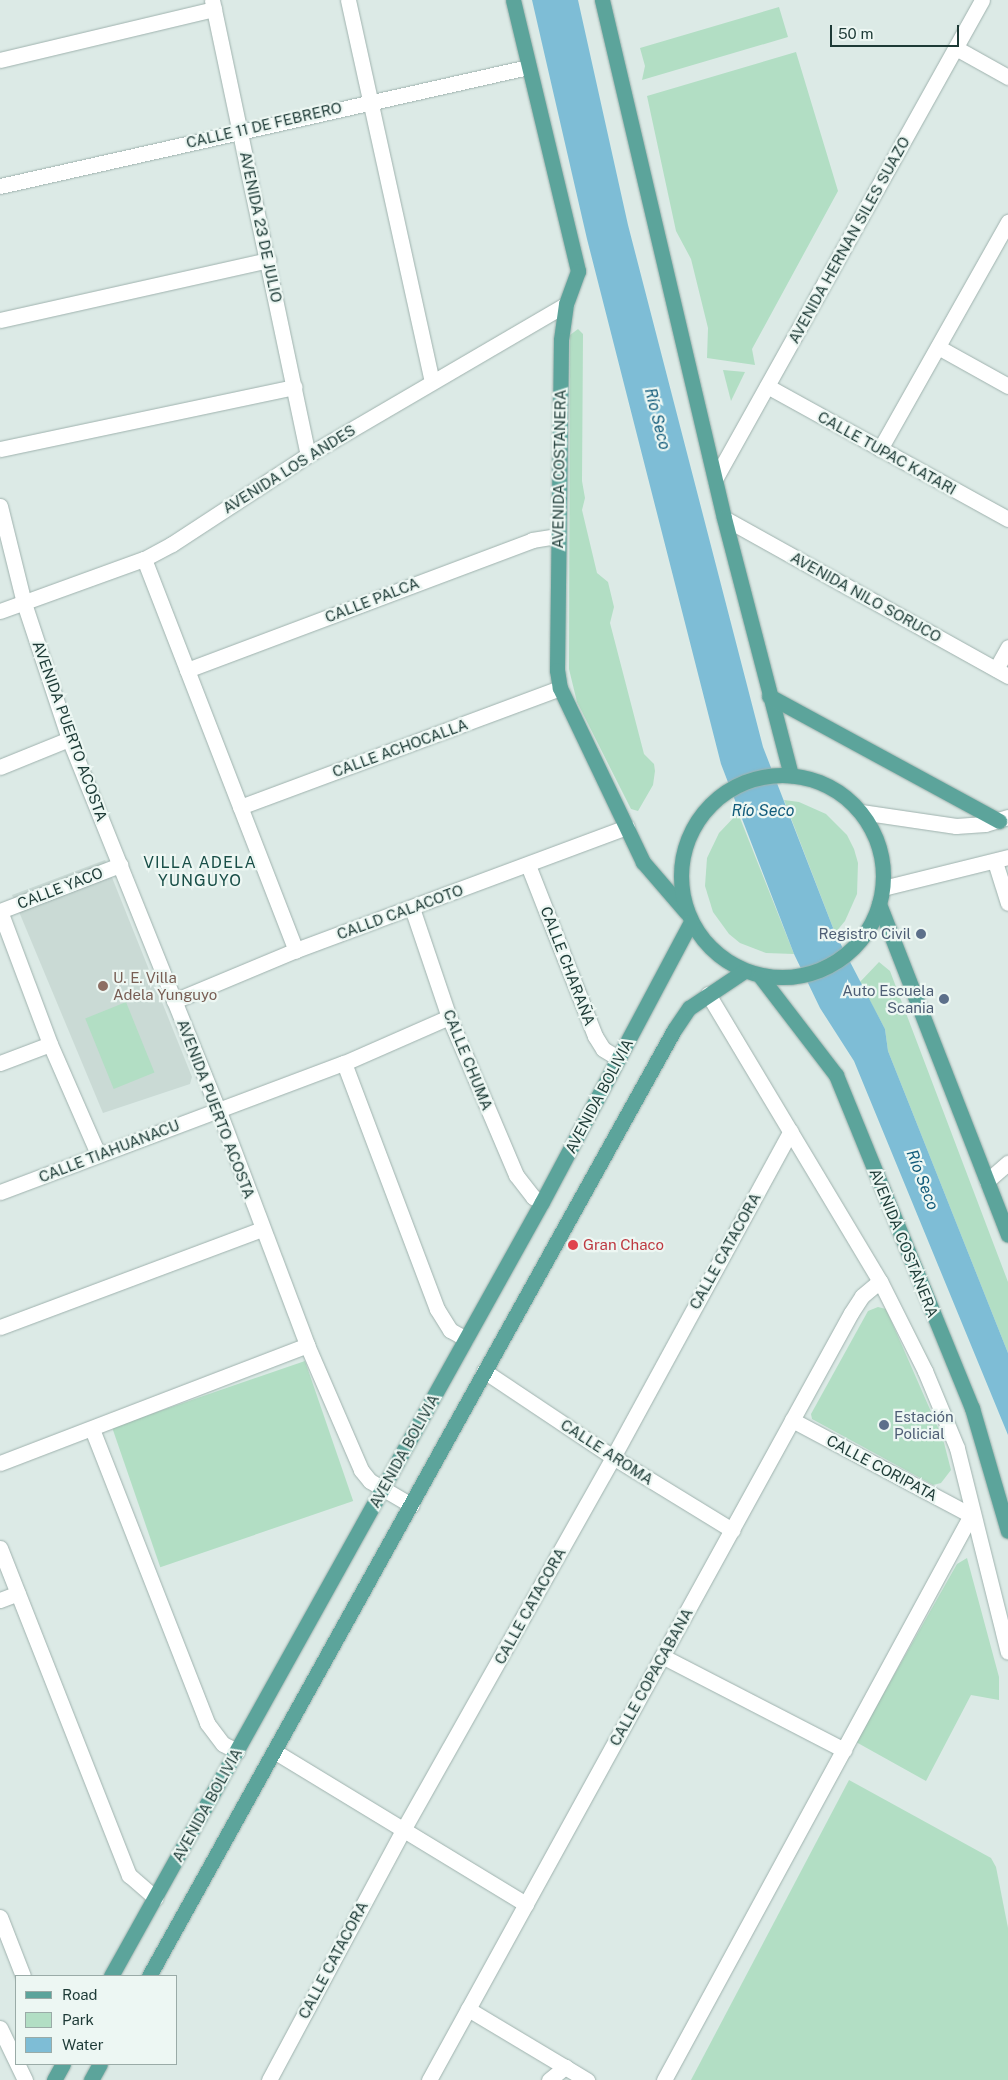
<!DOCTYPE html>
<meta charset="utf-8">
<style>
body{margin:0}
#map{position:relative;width:1008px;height:2080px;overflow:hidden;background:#dceae6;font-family:"Public Sans",sans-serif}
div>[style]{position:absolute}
.built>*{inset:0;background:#cadad5}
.green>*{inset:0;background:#b2dec4;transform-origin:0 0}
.water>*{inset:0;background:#7ebdd6}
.roads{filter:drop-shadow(0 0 1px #9fb2ae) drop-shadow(0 0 1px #9fb2ae)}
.street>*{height:15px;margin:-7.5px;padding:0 7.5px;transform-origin:7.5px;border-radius:7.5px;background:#fff}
.secondary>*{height:15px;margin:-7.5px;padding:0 7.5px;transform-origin:7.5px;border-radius:7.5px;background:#fff}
.primary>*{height:15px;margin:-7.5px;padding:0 7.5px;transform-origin:7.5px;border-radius:7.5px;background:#5ca49b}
.primary>.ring{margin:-7.5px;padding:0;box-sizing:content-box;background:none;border:15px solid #5ca49b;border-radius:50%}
.dots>*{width:14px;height:14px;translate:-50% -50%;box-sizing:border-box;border:2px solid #edf7f3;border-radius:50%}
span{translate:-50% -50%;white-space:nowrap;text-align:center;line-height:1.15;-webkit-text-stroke:4.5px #edf7f3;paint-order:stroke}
.street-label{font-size:15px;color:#1d3a36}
.service-label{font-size:15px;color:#4e5e75}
.right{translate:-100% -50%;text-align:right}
.left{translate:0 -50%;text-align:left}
.education-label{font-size:15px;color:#785e54}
.health-label{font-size:15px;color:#be3a42}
.water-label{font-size:16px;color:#135c7b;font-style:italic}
.neighbourhood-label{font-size:16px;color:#184e47;letter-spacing:1px}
.legend{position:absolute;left:15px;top:1975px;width:162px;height:90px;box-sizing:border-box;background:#edf7f3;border:1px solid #9aaba7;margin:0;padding:6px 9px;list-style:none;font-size:15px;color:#1d3a36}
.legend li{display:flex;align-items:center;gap:10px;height:25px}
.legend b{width:25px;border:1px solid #9aaba7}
.scale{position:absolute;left:830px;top:25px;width:129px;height:22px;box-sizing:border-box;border:2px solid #1d3a36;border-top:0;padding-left:6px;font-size:15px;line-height:18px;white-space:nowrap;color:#1d3a36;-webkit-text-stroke:4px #edf7f3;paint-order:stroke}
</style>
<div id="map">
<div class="built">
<div style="clip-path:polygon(105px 860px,192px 1077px,190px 1084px,103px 1113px,12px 895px)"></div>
</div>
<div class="green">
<div style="clip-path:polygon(779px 7px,788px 37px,642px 80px,645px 66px,640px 48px)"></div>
<div style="clip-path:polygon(796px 52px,838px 191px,752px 349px,755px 365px,707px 358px,708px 328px,691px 259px,676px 231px,647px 96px)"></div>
<div style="clip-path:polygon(578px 329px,583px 334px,582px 481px,585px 498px,582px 510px,597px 573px,608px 582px,614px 607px,610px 623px,644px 754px,654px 764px,655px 771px,653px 785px,638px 811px,631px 809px,577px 702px,569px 669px,570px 335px)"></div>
<div style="clip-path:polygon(723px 370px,745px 372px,731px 401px)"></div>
<div style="clip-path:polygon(784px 800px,799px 802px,826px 814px,847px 835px,854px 849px,858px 863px,857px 894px,845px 921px,835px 933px)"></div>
<div style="clip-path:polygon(738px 813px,794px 954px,766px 953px,740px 943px,729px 934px,713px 912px,705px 886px,707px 858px,719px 833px)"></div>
<div style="clip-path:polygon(879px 962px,890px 971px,1008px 1282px,1008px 1353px,888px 1051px,885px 1029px,860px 982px)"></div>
<div style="left:126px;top:1002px;width:76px;height:44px;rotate:68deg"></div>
<div style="clip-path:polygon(878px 1307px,886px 1309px,943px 1439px,951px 1470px,941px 1483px,933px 1485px,812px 1419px,811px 1414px,868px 1311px)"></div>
<div style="left:305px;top:1361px;width:148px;height:204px;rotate:71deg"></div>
<div style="clip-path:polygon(967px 1558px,999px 1677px,999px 1700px,971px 1695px,926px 1781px,856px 1742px,957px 1564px)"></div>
<div style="clip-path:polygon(849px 1780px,991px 1858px,996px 1867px,1008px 1928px,1008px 2080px,691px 2080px)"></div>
</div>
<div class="water">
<div style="clip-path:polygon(532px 0,578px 0,628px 225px,763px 747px,835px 933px,885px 1029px,888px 1051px,1008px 1353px,1008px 1435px,854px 1061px,820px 1008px,794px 954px,721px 764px,587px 239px)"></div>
</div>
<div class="roads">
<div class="street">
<div style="left:212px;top:0;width:465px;rotate:78.1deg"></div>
<div style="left:348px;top:0;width:390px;rotate:77.6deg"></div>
<div style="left:956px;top:48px;width:60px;rotate:29.1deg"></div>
<div style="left:0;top:60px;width:220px;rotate:-13.4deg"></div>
<div style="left:0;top:186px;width:541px;rotate:-12.7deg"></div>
<div style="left:0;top:320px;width:275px;rotate:-12.6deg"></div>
<div style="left:938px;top:347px;width:80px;rotate:29.1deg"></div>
<div style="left:767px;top:386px;width:275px;rotate:28.9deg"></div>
<div style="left:0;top:449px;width:301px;rotate:-11.9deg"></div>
<div style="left:880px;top:449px;width:261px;rotate:-60.6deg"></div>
<div style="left:715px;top:479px;width:548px;rotate:-60.86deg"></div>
<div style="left:0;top:506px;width:100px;rotate:76.1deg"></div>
<div style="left:24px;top:603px;width:143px;rotate:71.7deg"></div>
<div style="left:69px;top:739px;width:399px;rotate:68.1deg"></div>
<div style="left:218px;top:1109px;width:252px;rotate:69.3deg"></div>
<div style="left:307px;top:1345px;width:136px;rotate:66.6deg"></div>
<div style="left:361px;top:1470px;width:14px;rotate:51deg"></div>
<div style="left:370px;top:1481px;width:48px;rotate:30.3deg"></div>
<div style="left:724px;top:518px;width:325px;rotate:29.1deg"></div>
<div style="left:144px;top:559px;width:420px;rotate:68.8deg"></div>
<div style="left:0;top:611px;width:153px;rotate:-19.9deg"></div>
<div style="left:144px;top:559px;width:32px;rotate:-28deg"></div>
<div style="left:172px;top:544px;width:163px;rotate:-33.2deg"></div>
<div style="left:308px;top:455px;width:299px;rotate:-30.3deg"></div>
<div style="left:996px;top:669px;width:25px;rotate:-61deg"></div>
<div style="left:187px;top:670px;width:369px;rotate:-20.6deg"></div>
<div style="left:532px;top:540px;width:26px;rotate:-9deg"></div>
<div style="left:0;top:767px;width:74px;rotate:-22.1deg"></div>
<div style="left:240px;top:807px;width:341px;rotate:-20.4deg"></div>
<div style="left:995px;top:862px;width:43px;rotate:72.4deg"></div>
<div style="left:528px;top:865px;width:184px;rotate:68.6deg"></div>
<div style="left:595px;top:1036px;width:15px;rotate:58deg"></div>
<div style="left:603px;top:1049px;width:17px;rotate:31deg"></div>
<div style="left:412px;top:908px;width:115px;rotate:71.3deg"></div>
<div style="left:449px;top:1017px;width:172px;rotate:67deg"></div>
<div style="left:516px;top:1175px;width:28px;rotate:52deg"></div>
<div style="left:533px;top:1197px;width:10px;rotate:29deg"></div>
<div style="left:0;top:911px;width:142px;rotate:69.4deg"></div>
<div style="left:50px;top:1044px;width:120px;rotate:66.4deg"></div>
<div style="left:0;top:911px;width:129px;rotate:-21deg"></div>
<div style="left:708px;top:994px;width:335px;rotate:59.1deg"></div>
<div style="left:880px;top:1281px;width:101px;rotate:63.4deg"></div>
<div style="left:925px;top:1371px;width:83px;rotate:67.4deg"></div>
<div style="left:957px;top:1448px;width:210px;rotate:76deg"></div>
<div style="left:174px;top:1001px;width:132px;rotate:-22.7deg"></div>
<div style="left:296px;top:950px;width:353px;rotate:-20.4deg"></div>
<div style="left:0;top:1063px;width:53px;rotate:-20.8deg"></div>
<div style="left:344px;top:1063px;width:263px;rotate:69.3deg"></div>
<div style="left:437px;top:1309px;width:25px;rotate:58deg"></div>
<div style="left:450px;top:1330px;width:18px;rotate:29deg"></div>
<div style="left:987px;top:1181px;width:28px;rotate:-41deg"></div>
<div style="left:0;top:1192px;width:367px;rotate:-20.6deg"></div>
<div style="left:344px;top:1063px;width:115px;rotate:-23.7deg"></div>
<div style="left:0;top:1327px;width:280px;rotate:-20.5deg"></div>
<div style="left:484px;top:1371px;width:155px;rotate:33.7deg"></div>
<div style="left:613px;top:1457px;width:140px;rotate:31.5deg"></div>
<div style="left:792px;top:1420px;width:203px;rotate:28deg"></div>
<div style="left:92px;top:1429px;width:316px;rotate:68.6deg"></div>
<div style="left:207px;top:1723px;width:26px;rotate:53deg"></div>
<div style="left:223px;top:1744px;width:16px;rotate:27deg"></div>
<div style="left:0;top:1463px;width:329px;rotate:-21deg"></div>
<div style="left:0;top:1548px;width:352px;rotate:68.5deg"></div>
<div style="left:129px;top:1875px;width:35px;rotate:41deg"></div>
<div style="left:0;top:1600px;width:19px;rotate:-21deg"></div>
<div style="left:662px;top:1656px;width:205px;rotate:27.3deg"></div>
<div style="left:274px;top:1751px;width:295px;rotate:31.3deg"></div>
<div style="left:0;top:1917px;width:63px;rotate:68.7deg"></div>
<div style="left:468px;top:2009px;width:113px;rotate:30.9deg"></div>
<div style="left:0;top:2028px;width:58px;rotate:64.3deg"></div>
<div style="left:269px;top:2080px;width:284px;rotate:-61.8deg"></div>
<div style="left:403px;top:1830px;width:428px;rotate:-60.6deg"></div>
<div style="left:613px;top:1457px;width:371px;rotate:-61.4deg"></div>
<div style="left:429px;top:2080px;width:875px;rotate:-61.18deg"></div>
<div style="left:851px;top:1313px;width:20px;rotate:-57deg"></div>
<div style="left:862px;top:1296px;width:23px;rotate:-40deg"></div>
<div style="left:549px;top:2080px;width:21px;rotate:-39deg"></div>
<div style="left:565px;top:2067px;width:26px;rotate:31deg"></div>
<div style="left:664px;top:2080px;width:643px;rotate:-61.48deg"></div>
</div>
<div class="secondary">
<div style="left:861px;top:812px;width:96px;rotate:8.4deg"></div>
<div style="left:956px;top:826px;width:29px;rotate:-4deg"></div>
<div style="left:985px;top:824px;width:24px;rotate:-17deg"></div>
<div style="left:883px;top:888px;width:129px;rotate:-13.9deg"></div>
</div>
<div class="primary">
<div style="left:513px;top:0;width:279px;rotate:76.5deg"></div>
<div style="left:578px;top:271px;width:35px;rotate:110deg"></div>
<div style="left:566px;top:304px;width:36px;rotate:98deg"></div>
<div style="left:561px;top:340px;width:330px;rotate:90.7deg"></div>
<div style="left:557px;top:670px;width:18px;rotate:81deg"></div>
<div style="left:560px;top:688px;width:193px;rotate:64.5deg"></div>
<div style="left:643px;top:862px;width:66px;rotate:49.3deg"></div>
<div style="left:602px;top:0;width:532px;rotate:76.75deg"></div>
<div style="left:724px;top:518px;width:266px;rotate:75.4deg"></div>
<div style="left:769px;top:696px;width:262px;rotate:28.5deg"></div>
<div class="ring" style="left:681px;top:775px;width:187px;height:187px"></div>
<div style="left:879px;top:904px;width:355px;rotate:68.7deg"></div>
<div style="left:760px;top:976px;width:125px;rotate:52.5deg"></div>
<div style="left:836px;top:1075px;width:360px;rotate:67.8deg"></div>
<div style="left:972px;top:1408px;width:128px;rotate:73.7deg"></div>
<div style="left:111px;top:1976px;width:886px;rotate:-60.89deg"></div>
<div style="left:542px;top:1202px;width:317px;rotate:-62deg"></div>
<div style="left:149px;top:1976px;width:1082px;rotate:-60.97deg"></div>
<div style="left:674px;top:1030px;width:27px;rotate:-56deg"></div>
<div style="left:689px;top:1008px;width:66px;rotate:-33.9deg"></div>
<div style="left:54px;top:2080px;width:18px;rotate:-61deg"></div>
<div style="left:91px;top:2080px;width:18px;rotate:-61deg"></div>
</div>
</div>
<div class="dots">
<div style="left:921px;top:934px;background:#5c6f8a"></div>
<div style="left:103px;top:986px;background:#8d6e63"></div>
<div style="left:944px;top:999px;background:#5c6f8a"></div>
<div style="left:573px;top:1245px;background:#e0444e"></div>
<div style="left:884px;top:1425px;background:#5c6f8a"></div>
</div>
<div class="street-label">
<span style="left:264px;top:125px;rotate:-13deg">CALLE 11 DE FEBRERO</span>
<span style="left:261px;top:227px;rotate:78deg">AVENIDA 23 DE JULIO</span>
<span style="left:849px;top:240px;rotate:-61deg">AVENIDA HERNAN SILES SUAZO</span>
<span style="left:887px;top:453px;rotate:29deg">CALLE TUPAC KATARI</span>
<span style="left:289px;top:469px;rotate:-32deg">AVENIDA LOS ANDES</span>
<span style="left:559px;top:469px;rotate:-89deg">AVENIDA COSTANERA</span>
<span style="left:866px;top:597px;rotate:29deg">AVENIDA NILO SORUCO</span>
<span style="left:372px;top:600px;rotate:-21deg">CALLE PALCA</span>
<span style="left:70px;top:731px;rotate:70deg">AVENIDA PUERTO ACOSTA</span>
<span style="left:400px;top:748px;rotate:-20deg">CALLE ACHOCALLA</span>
<span style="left:60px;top:888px;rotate:-21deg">CALLE YACO</span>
<span style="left:400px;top:912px;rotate:-20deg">CALLD CALACOTO</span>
<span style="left:568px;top:966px;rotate:69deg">CALLE CHARAÑA</span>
<span style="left:468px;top:1060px;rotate:68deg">CALLE CHUMA</span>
<span style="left:599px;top:1096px;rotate:-62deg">AVENIDA BOLIVIA</span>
<span style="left:216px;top:1109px;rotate:69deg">AVENIDA PUERTO ACOSTA</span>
<span style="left:109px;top:1151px;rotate:-21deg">CALLE TIAHUANACU</span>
<span style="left:904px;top:1243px;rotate:68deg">AVENIDA COSTANERA</span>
<span style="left:725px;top:1251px;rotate:-61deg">CALLE CATACORA</span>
<span style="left:404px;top:1451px;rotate:-61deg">AVENIDA BOLIVIA</span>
<span style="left:607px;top:1452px;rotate:33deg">CALLE AROMA</span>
<span style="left:882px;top:1468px;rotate:28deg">CALLE CORIPATA</span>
<span style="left:530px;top:1606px;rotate:-61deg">CALLE CATACORA</span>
<span style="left:651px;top:1677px;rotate:-61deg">CALLE COPACABANA</span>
<span style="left:207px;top:1805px;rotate:-61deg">AVENIDA BOLIVIA</span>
<span style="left:333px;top:1960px;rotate:-62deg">CALLE CATACORA</span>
</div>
<div class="service-label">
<span class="right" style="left:911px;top:934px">Registro Civil</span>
<span class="right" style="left:934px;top:999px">Auto Escuela<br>Scania</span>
<span class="left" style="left:894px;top:1425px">Estación<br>Policial</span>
</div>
<div class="education-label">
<span class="left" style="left:113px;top:986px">U. E. Villa<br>Adela Yunguyo</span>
</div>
<div class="health-label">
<span class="left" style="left:583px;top:1245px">Gran Chaco</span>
</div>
<div class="water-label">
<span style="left:657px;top:419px;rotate:76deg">Río Seco</span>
<span style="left:763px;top:811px">Río Seco</span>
<span style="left:922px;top:1180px;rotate:69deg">Río Seco</span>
</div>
<div class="neighbourhood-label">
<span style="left:200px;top:872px">VILLA ADELA<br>YUNGUYO</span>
</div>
<ul class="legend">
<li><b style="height:6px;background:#5ca49b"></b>Road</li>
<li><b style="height:14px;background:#b2dec4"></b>Park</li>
<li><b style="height:14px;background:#7ebdd6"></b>Water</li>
</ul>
<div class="scale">50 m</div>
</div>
